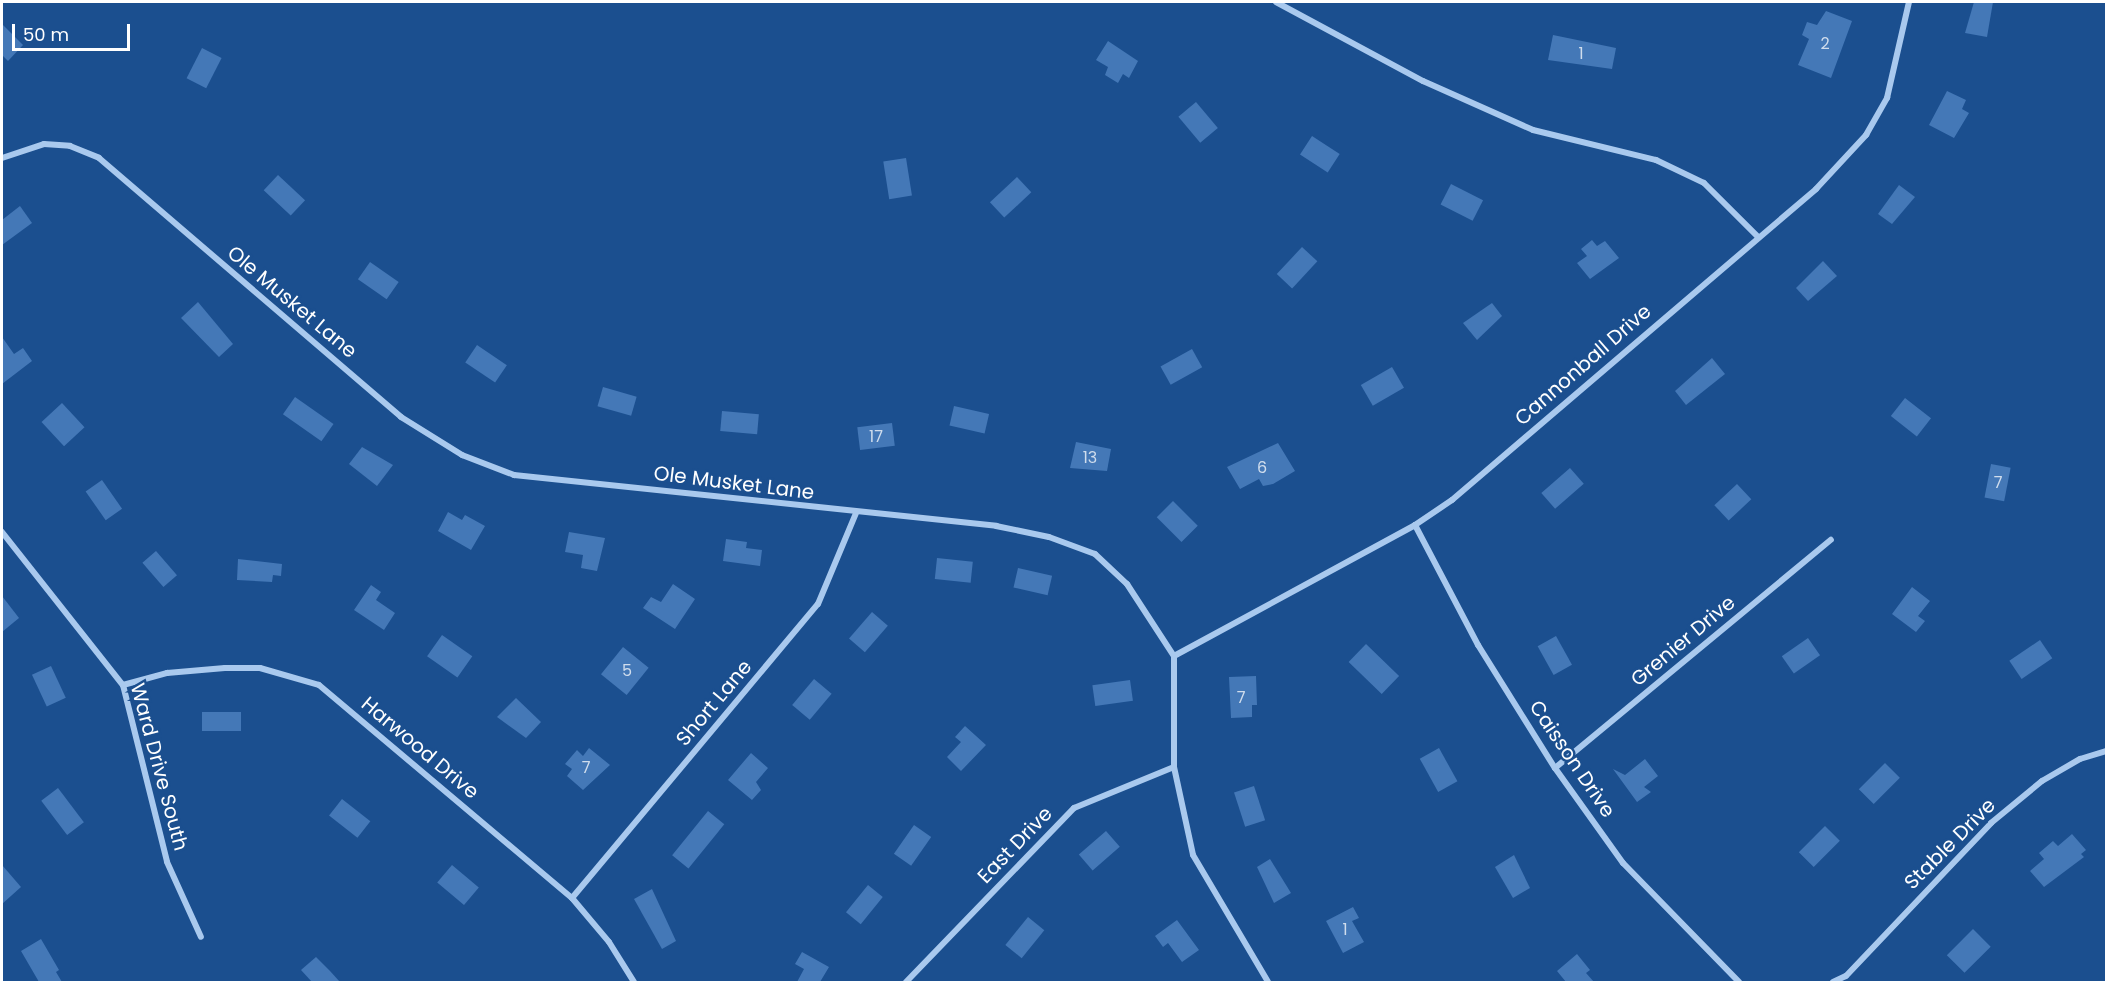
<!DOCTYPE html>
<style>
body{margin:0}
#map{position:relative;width:2108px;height:984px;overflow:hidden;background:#1b4f8f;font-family:Poppins,sans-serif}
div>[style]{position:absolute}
.building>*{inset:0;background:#4478b7;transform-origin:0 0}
.minor>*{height:6px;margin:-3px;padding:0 3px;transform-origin:3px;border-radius:3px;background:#a9c9ee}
span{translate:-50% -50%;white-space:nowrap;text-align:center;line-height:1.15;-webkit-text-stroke:5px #1b4f8f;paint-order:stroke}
.number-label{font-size:16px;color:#d0dded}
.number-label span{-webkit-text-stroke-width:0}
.street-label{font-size:20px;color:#fff}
.frame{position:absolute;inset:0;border:3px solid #fff;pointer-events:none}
.scale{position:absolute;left:12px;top:24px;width:118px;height:27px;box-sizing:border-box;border:3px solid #fff;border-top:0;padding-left:8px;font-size:18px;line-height:21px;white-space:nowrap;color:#fff;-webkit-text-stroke:4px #1b4f8f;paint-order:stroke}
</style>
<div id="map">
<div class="building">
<div style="clip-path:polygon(1974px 2px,1993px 2px,1987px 37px,1965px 33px)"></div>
<div style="clip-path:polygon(1826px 11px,1852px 21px,1831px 78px,1798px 65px,1809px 39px,1802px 35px,1807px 22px,1817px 25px)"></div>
<div style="clip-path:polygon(2px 24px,23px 45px,8px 61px,2px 55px)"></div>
<div style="clip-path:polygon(1553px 35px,1616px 48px,1612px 69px,1548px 60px)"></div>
<div style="clip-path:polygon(1108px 41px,1138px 61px,1129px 78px,1123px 74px,1118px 83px,1105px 75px,1108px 67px,1096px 60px)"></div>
<div style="left:202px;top:48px;width:22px;height:34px;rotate:27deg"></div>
<div style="clip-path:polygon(1947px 91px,1966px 100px,1962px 109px,1969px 113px,1954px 138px,1929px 125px)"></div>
<div style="left:1196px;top:102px;width:34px;height:23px;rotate:50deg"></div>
<div style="left:1312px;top:136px;width:33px;height:22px;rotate:33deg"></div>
<div style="left:906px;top:158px;width:38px;height:23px;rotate:81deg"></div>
<div style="left:278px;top:175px;width:37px;height:21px;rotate:43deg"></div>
<div style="left:1017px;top:177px;width:21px;height:37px;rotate:47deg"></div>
<div style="left:1451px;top:184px;width:36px;height:23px;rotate:27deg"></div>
<div style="clip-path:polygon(1899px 185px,1915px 197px,1892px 224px,1878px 214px)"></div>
<div style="clip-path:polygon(20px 206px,32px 223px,2px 245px,2px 220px)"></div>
<div style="clip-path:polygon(1592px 240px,1597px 246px,1605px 241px,1619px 258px,1590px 279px,1577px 263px,1587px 256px,1581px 249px)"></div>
<div style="left:1302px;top:247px;width:21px;height:37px;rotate:43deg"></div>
<div style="clip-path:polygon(1823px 261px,1837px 276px,1808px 301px,1796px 288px)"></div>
<div style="left:370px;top:262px;width:35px;height:21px;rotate:35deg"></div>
<div style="clip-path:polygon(198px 302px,233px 344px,219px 357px,181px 318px)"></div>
<div style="clip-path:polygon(1492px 303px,1502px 316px,1477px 340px,1463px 323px)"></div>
<div style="clip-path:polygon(2px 337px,14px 354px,23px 348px,32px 361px,2px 384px)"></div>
<div style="left:477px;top:345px;width:36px;height:21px;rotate:34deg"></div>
<div style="left:1192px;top:349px;width:21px;height:36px;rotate:61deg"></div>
<div style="clip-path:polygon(1712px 358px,1725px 374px,1686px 405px,1675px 391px)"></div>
<div style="left:1392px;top:367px;width:24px;height:36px;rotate:60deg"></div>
<div style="left:603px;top:387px;width:35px;height:20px;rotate:16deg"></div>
<div style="left:295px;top:397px;width:47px;height:21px;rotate:35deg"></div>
<div style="left:1905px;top:398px;width:33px;height:23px;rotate:38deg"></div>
<div style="left:62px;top:403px;width:33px;height:28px;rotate:47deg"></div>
<div style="left:954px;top:406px;width:36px;height:20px;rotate:13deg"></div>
<div style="left:722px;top:411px;width:37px;height:20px;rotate:5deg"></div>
<div style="left:892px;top:423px;width:23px;height:35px;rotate:83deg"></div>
<div style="clip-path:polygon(1076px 442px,1111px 449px,1107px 471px,1070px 468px)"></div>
<div style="clip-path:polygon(1278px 443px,1295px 471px,1273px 484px,1263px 486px,1259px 479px,1240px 489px,1227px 467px)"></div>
<div style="clip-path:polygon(362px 447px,393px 465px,377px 486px,349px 464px)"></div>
<div style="left:1991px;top:464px;width:20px;height:34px;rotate:11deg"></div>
<div style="left:1570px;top:468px;width:21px;height:38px;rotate:49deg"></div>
<div style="left:102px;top:480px;width:35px;height:20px;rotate:55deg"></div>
<div style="left:1737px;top:484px;width:21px;height:31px;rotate:47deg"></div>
<div style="left:1173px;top:501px;width:35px;height:23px;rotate:45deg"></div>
<div style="clip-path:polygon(448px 512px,462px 520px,465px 515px,485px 526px,471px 550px,438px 531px)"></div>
<div style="clip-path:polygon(569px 532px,605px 538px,597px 571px,581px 568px,583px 555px,565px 552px)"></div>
<div style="clip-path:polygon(726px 539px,747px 542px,746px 548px,762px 550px,760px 566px,723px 561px)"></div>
<div style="left:156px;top:551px;width:32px;height:18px;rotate:49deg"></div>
<div style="left:937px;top:558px;width:36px;height:21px;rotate:6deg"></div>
<div style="clip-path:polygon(238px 559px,282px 564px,281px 576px,273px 575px,272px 582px,237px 580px)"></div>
<div style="left:1018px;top:568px;width:35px;height:20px;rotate:13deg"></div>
<div style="clip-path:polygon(673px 584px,695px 599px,675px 629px,643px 608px,651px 597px,661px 602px)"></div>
<div style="clip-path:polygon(371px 585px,381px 592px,376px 600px,395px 613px,384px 630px,354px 610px)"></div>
<div style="clip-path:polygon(1912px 587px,1930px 601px,1918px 616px,1925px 621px,1916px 632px,1892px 614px)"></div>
<div style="clip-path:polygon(2px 596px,19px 618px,2px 632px)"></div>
<div style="left:872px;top:612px;width:21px;height:35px;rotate:41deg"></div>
<div style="left:442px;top:635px;width:37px;height:26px;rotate:35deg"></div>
<div style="left:1556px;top:636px;width:33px;height:21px;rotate:61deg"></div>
<div style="left:1808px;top:638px;width:21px;height:32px;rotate:55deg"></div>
<div style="left:2040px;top:640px;width:22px;height:37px;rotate:56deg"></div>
<div style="left:1366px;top:644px;width:46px;height:25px;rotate:44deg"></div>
<div style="left:623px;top:647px;width:33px;height:35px;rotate:39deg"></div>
<div style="left:51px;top:666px;width:35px;height:21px;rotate:65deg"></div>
<div style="clip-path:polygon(1256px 676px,1257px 705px,1252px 705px,1252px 717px,1231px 718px,1229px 677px)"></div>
<div style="left:814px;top:679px;width:23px;height:34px;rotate:40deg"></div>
<div style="left:1130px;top:680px;width:21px;height:38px;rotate:82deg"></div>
<div style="clip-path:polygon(516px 698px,541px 722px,526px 738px,497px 717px)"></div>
<div style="left:202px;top:712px;width:39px;height:19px"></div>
<div style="clip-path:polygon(965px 726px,986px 745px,961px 771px,947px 757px,961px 742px,955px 737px)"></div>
<div style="clip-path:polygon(589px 748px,610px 765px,583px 790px,567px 776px,572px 769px,565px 764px,577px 750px,583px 756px)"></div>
<div style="left:1439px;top:748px;width:38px;height:22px;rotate:61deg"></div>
<div style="clip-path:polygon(751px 753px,768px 768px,756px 782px,761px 790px,752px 800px,728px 780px)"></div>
<div style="clip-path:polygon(1645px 759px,1658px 776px,1644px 787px,1651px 792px,1637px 802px,1613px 769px,1625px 775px)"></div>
<div style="left:1885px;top:763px;width:21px;height:37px;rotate:45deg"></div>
<div style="left:1254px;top:786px;width:36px;height:21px;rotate:72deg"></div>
<div style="left:58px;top:788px;width:43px;height:21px;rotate:53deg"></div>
<div style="left:342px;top:799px;width:36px;height:21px;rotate:38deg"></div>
<div style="left:708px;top:811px;width:21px;height:57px;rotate:39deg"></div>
<div style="left:914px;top:825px;width:21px;height:35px;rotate:35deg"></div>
<div style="left:1825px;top:826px;width:21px;height:37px;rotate:45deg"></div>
<div style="left:1106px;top:831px;width:21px;height:36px;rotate:49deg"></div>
<div style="clip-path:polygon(2072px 834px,2086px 850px,2081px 854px,2084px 857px,2044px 887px,2030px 871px,2044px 859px,2039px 853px,2053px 841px,2058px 846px)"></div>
<div style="clip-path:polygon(1514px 855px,1530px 888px,1513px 898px,1495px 867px)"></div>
<div style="clip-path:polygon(1270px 859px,1291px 893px,1274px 903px,1257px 867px)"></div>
<div style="clip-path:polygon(2px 865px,21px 887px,2px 904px)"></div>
<div style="left:452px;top:865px;width:35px;height:23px;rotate:40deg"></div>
<div style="left:868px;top:885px;width:19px;height:35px;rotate:39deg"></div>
<div style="clip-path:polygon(652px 889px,676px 941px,662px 949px,634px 899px)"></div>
<div style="clip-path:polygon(1353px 907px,1359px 918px,1352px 921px,1364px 942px,1343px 953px,1326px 921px)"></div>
<div style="left:1028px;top:917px;width:21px;height:36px;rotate:39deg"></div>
<div style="clip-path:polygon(1177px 920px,1199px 950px,1182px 962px,1168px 943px,1163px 947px,1155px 936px)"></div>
<div style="left:1973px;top:929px;width:25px;height:37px;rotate:45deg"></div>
<div style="clip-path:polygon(41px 939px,59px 970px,56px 972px,62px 982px,39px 982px,21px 951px)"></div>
<div style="clip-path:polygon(802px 952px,829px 967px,820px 982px,797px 982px,804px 969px,795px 964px)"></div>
<div style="clip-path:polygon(1577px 954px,1590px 970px,1586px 973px,1594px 982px,1566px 982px,1557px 971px)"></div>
<div style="clip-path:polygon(316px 957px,330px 971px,340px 982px,312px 982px,301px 970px)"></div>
</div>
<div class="minor">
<div style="left:1276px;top:2px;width:167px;rotate:28.3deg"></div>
<div style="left:1423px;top:81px;width:120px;rotate:24deg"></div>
<div style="left:1533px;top:130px;width:127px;rotate:13.7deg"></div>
<div style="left:1656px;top:160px;width:53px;rotate:25.6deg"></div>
<div style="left:1704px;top:183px;width:76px;rotate:45deg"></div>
<div style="left:2px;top:158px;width:44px;rotate:-18.4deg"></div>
<div style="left:44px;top:144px;width:26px;rotate:4deg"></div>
<div style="left:70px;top:146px;width:31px;rotate:22deg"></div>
<div style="left:99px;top:158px;width:398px;rotate:40.6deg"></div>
<div style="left:401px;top:417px;width:72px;rotate:31.9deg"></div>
<div style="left:462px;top:455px;width:56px;rotate:21deg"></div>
<div style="left:514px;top:475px;width:485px;rotate:6deg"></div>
<div style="left:996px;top:526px;width:54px;rotate:11.7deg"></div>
<div style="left:1049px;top:537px;width:49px;rotate:20.3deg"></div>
<div style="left:1095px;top:554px;width:44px;rotate:43.2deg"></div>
<div style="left:1127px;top:584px;width:86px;rotate:56.9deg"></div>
<div style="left:1174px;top:656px;width:111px;rotate:90deg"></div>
<div style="left:1174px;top:767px;width:90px;rotate:77.8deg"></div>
<div style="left:1193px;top:855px;width:147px;rotate:59.4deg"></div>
<div style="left:1415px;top:525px;width:136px;rotate:62.3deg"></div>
<div style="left:1478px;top:645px;width:145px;rotate:58deg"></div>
<div style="left:1555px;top:768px;width:117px;rotate:54.4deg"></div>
<div style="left:1623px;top:863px;width:166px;rotate:45.7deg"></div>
<div style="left:2px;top:532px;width:195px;rotate:51.7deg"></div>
<div style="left:123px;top:685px;width:182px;rotate:76deg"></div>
<div style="left:167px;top:862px;width:82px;rotate:65.6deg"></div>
<div style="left:1174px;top:656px;width:274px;rotate:-28.5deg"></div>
<div style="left:1415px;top:525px;width:45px;rotate:-34deg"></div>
<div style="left:1452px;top:500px;width:479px;rotate:-40.5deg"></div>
<div style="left:1816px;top:189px;width:74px;rotate:-47.2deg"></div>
<div style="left:1866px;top:135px;width:43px;rotate:-60.4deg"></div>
<div style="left:1887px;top:98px;width:98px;rotate:-77.1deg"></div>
<div style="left:123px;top:685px;width:46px;rotate:-15.3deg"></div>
<div style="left:167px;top:673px;width:58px;rotate:-4.9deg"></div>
<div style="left:225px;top:668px;width:35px"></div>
<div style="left:260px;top:668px;width:61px;rotate:16.1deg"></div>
<div style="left:319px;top:685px;width:331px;rotate:40.1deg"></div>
<div style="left:572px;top:898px;width:57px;rotate:49.9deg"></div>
<div style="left:609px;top:942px;width:47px;rotate:58deg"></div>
<div style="left:1555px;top:768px;width:358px;rotate:-39.6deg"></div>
<div style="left:572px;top:898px;width:383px;rotate:-50.1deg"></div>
<div style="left:818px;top:604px;width:99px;rotate:-67.3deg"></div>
<div style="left:906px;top:982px;width:242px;rotate:-46deg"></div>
<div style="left:1074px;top:808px;width:108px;rotate:-22.3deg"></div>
<div style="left:1833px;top:982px;width:14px;rotate:-25deg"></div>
<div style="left:1846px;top:976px;width:211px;rotate:-46.5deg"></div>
<div style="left:1991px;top:823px;width:66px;rotate:-39.5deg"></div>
<div style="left:2042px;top:781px;width:44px;rotate:-30.1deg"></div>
<div style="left:2080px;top:759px;width:27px;rotate:-17deg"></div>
</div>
<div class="number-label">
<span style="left:1825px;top:44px">2</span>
<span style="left:1581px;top:54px">1</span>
<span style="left:876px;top:437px">17</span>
<span style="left:1090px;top:458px">13</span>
<span style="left:1262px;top:468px">6</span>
<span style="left:1998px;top:483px">7</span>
<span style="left:627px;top:671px">5</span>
<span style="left:1241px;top:698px">7</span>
<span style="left:586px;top:768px">7</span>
<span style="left:1345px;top:930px">1</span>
</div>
<div class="street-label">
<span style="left:292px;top:302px;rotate:40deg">Ole Musket Lane</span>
<span style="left:1583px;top:365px;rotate:-41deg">Cannonball Drive</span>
<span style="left:734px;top:483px;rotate:7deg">Ole Musket Lane</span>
<span style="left:1683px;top:641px;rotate:-40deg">Grenier Drive</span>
<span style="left:714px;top:703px;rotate:-50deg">Short Lane</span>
<span style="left:420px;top:748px;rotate:40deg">Harwood Drive</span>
<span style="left:1572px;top:759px;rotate:56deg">Caisson Drive</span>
<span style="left:159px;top:767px;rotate:75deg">Ward Drive South</span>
<span style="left:1950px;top:844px;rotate:-45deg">Stable Drive</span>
<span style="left:1015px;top:845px;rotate:-46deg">East Drive</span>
</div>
<div class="frame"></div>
<div class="scale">50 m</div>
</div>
